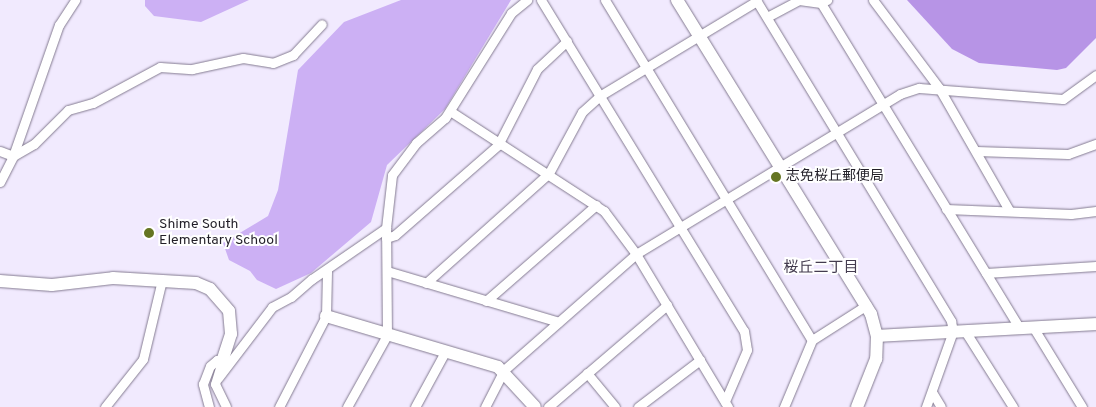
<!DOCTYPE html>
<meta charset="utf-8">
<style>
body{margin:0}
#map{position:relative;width:1096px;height:407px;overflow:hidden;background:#f1eafe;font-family:Overpass,"Noto Sans JP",sans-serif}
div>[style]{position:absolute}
.forest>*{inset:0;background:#ccb0f4}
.water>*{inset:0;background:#b794e6}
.roads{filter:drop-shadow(0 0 1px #847b91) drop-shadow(0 0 1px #847b91)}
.street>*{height:9px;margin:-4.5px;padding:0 4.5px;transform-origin:4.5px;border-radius:4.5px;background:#fff}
.secondary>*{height:12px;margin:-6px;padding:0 6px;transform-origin:6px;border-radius:6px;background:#fff}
.dots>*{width:14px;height:14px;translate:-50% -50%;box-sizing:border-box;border:2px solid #fff;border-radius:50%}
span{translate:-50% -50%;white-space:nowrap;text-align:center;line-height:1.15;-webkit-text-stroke:4px #fff;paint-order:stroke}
.poi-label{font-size:14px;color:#221f28}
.left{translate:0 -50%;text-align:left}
.neighbourhood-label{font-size:15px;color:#443c4f}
</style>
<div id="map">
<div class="forest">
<div style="clip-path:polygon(145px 0,249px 0,201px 22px,154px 16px,145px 6px)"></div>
<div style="clip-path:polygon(401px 0,511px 0,445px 109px,387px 165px,371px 222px,311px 273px,276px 289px,257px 280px,250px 271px,229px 260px,223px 243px,268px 216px,278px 190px,298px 70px,344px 22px)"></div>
</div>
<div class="water">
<div style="clip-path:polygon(907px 0,1096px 0,1096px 38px,1066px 68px,1057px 70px,979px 63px,952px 49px)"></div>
</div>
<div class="roads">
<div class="street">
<div style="left:541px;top:0;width:388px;rotate:58.5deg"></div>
<div style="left:744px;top:331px;width:19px;rotate:81deg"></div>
<div style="left:747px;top:350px;width:56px;rotate:113.3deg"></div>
<div style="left:605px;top:0;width:398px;rotate:58.7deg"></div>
<div style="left:812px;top:340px;width:73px;rotate:112.7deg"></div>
<div style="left:756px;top:0;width:376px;rotate:58.7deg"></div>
<div style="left:951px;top:321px;width:10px;rotate:79deg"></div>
<div style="left:953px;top:331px;width:81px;rotate:109.6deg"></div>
<div style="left:873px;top:0;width:110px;rotate:53.1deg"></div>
<div style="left:939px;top:88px;width:141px;rotate:60.2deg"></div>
<div style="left:821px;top:3px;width:381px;rotate:58.6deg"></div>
<div style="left:767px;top:17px;width:36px;rotate:-28deg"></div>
<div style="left:799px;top:0;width:22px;rotate:8deg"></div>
<div style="left:821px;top:3px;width:7px;rotate:-27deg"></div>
<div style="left:450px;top:111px;width:184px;rotate:33deg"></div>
<div style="left:604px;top:211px;width:54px;rotate:53.3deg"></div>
<div style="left:636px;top:254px;width:179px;rotate:59deg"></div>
<div style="left:0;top:151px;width:14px;rotate:21deg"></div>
<div style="left:976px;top:151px;width:92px;rotate:1.9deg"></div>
<div style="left:1068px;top:154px;width:30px;rotate:-20deg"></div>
<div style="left:13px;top:156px;width:24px;rotate:-30deg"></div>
<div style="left:34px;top:144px;width:48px;rotate:-45deg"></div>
<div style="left:68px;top:110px;width:26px;rotate:-16deg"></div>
<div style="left:93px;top:103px;width:76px;rotate:-28.2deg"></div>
<div style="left:160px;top:67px;width:32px;rotate:4deg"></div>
<div style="left:192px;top:69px;width:52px;rotate:-12.2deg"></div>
<div style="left:243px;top:58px;width:30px;rotate:9deg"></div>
<div style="left:273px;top:63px;width:22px;rotate:-22deg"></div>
<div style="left:293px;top:55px;width:42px;rotate:-46.9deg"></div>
<div style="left:0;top:182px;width:29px;rotate:-63deg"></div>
<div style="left:13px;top:156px;width:139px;rotate:-70.7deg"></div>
<div style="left:59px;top:25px;width:30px;rotate:-57deg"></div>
<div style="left:946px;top:209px;width:125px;rotate:2.3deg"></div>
<div style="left:1071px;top:214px;width:25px;rotate:-7deg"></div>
<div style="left:386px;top:238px;width:9px;rotate:-18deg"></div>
<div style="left:395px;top:235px;width:137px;rotate:-41.1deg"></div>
<div style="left:498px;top:145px;width:85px;rotate:-62.8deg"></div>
<div style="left:537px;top:69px;width:41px;rotate:-43deg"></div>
<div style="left:387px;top:271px;width:179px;rotate:16.5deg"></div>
<div style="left:986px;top:273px;width:110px;rotate:-3.6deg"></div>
<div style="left:426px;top:283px;width:165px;rotate:-41.8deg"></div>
<div style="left:549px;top:173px;width:69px;rotate:-61.6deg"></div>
<div style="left:582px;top:112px;width:25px;rotate:-42deg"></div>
<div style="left:601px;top:95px;width:182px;rotate:-31.1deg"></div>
<div style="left:486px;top:301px;width:146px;rotate:-41.1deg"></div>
<div style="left:1033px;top:327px;width:94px;rotate:58.5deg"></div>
<div style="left:965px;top:331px;width:90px;rotate:57.7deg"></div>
<div style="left:812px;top:340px;width:65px;rotate:-32.5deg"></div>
<div style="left:587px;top:373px;width:44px;rotate:50.5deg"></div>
<div style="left:218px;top:378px;width:89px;rotate:-52.7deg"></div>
<div style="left:272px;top:307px;width:21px;rotate:-28deg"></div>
<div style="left:291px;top:297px;width:28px;rotate:-41deg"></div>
<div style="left:312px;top:279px;width:90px;rotate:-34.6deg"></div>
<div style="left:932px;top:392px;width:17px;rotate:59deg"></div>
<div style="left:105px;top:407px;width:61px;rotate:-51.6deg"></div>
<div style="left:143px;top:359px;width:81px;rotate:-76.5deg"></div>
<div style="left:209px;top:407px;width:24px;rotate:-105deg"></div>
<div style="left:203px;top:384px;width:19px;rotate:-69deg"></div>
<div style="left:210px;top:366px;width:9px;rotate:-41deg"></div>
<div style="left:217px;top:360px;width:5px;rotate:11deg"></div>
<div style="left:222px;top:361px;width:24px;rotate:107deg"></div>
<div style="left:215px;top:384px;width:25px;rotate:64deg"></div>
<div style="left:279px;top:407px;width:102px;rotate:-62.7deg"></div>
<div style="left:326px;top:316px;width:45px;rotate:-88.7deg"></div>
<div style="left:347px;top:407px;width:82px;rotate:-60.9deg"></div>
<div style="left:387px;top:335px;width:107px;rotate:-90.5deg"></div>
<div style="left:386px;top:228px;width:53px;rotate:-83.5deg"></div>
<div style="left:392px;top:175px;width:40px;rotate:-53deg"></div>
<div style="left:416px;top:143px;width:38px;rotate:-41deg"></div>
<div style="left:445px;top:118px;width:124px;rotate:-57.8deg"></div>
<div style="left:511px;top:13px;width:21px;rotate:-39deg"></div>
<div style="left:415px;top:407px;width:63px;rotate:-61.4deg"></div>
<div style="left:485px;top:407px;width:42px;rotate:-62.8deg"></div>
<div style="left:504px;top:370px;width:176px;rotate:-41.3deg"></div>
<div style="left:636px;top:254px;width:309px;rotate:-31.2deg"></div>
<div style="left:900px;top:94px;width:20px;rotate:-18deg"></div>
<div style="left:919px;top:88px;width:144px;rotate:4.4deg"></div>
<div style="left:1063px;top:99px;width:41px;rotate:-36deg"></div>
<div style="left:548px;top:407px;width:157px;rotate:-40.6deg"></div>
<div style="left:638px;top:407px;width:78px;rotate:-37.2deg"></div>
</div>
<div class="secondary">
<div style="left:677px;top:0;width:369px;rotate:58.3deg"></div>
<div style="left:871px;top:314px;width:23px;rotate:75deg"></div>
<div style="left:877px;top:336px;width:23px;rotate:92deg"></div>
<div style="left:876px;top:359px;width:52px;rotate:111.6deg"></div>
<div style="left:0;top:281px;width:52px;rotate:4.4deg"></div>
<div style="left:52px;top:285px;width:61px;rotate:-6.5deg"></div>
<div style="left:113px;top:278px;width:83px;rotate:3.4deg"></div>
<div style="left:196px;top:283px;width:15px;rotate:23deg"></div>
<div style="left:210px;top:289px;width:29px;rotate:49deg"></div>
<div style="left:229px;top:311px;width:23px;rotate:85deg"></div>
<div style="left:231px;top:334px;width:28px;rotate:108deg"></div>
<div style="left:326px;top:316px;width:179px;rotate:16.5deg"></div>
<div style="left:498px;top:367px;width:54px;rotate:47.2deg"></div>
<div style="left:877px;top:336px;width:219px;rotate:-3.1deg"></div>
</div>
</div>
<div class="dots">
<div style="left:776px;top:177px;background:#657522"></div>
<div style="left:149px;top:233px;background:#657522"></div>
</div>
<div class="poi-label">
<span class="left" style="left:786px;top:177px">志免桜丘郵便局</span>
<span class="left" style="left:159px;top:233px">Shime South<br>Elementary School</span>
</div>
<div class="neighbourhood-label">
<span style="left:821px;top:269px">桜丘二丁目</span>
</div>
</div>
